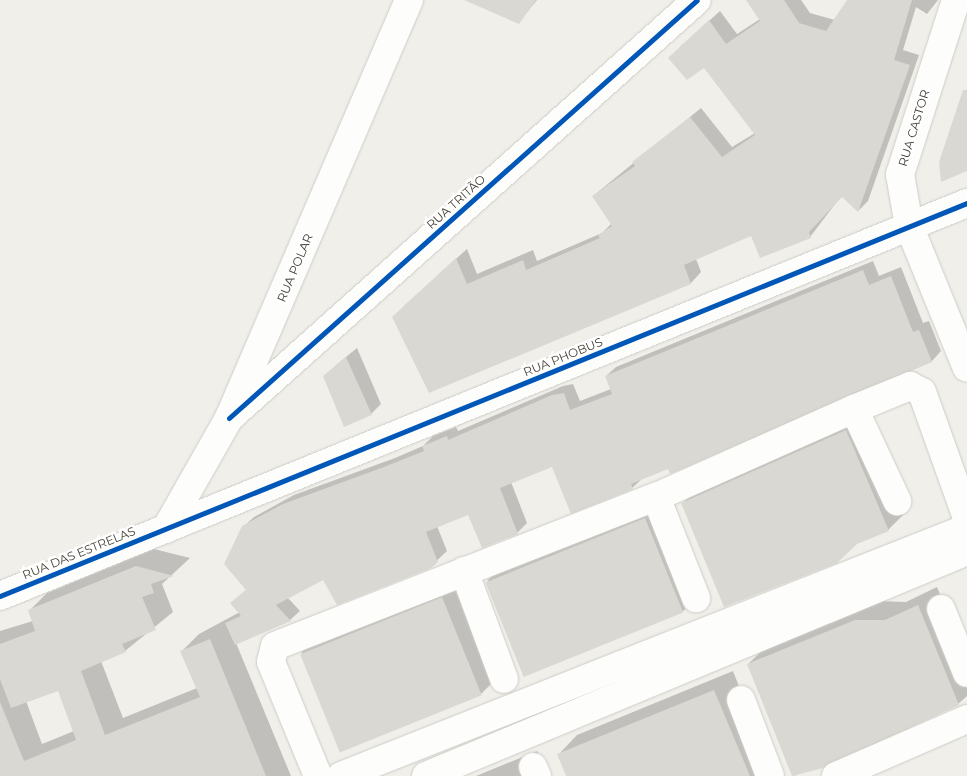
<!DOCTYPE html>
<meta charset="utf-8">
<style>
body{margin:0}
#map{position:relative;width:967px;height:776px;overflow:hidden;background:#f0efea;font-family:Montserrat,sans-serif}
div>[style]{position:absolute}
.shadow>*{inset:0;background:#0003}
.building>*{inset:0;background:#dad8d2;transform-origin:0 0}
.roads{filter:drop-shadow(0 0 1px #ceccc7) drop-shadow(0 0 1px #ceccc7)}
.minor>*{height:28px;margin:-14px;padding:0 14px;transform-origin:14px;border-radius:14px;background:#fdfdfc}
.cycleway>*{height:5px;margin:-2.5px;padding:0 2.5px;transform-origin:2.5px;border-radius:2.5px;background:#0057b8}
span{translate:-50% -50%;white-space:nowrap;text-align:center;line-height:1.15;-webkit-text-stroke:5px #fff;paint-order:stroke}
.street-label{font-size:12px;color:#464136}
</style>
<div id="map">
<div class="shadow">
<div style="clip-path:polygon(467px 0,537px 0,518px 23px)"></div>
<div style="clip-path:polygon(753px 0,801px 0,810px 13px,835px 20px,848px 0,938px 0,927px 14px,916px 7px,903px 50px,919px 55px,868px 201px,858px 211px,842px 195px,810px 237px,752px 234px,696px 259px,701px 272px,691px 283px,429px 391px,404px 306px,467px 249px,477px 274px,533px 250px,537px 261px,602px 233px,612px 223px,593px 196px,701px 108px,732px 147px,755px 133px,704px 66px,680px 47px,720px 11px,737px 34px,760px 19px)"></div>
<div style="clip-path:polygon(evenodd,873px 261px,879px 276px,901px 267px,923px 323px,929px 321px,941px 351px,932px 361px,670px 472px,668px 467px,642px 479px,632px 488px,553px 465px,511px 482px,527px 523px,517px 533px,469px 514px,437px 526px,447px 551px,430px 567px,324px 579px,288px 598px,300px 611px,290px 620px,236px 643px,291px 776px,0 776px,0 631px,33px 621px,29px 611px,47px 593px,154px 549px,190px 558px,162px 584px,173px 612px,125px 651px,101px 661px,123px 718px,197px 688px,181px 652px,199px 634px,240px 612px,232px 603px,247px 589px,243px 527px,254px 517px,294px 495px,395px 458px,423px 446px,433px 436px,456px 427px,458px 431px,563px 386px,573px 384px,580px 401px,611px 389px,606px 376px,616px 367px,873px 261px,58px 689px,74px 731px,42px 744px,26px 701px,58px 689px)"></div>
<div style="clip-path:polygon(357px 348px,381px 404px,371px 414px,335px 366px)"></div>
<div style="clip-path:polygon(866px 411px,907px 511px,888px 530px,683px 503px,702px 484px)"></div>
<div style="clip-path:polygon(664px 500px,702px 593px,682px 612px,487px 581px,506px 562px)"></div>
<div style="clip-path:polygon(462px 579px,499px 676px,480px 695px,301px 653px,320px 634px)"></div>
<div style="clip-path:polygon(937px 587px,967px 660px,967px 696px,958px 704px,794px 776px,748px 664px,768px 645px,876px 601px,906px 602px)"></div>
<div style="clip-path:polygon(733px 671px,774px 776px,567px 776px,558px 755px,577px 735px)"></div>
<div style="clip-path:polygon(537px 751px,548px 776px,476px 776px)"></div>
</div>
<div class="building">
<div style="clip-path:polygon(464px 0,536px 0,519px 24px)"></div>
<div style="clip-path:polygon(746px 0,784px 0,799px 23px,826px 31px,847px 0,912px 0,894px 60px,910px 65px,858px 212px,842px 197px,809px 232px,811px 238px,760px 258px,751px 236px,684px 265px,691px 284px,429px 393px,392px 317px,456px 258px,467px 284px,523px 260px,526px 270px,600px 238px,598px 235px,612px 226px,592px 196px,635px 166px,632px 162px,690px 117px,722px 157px,755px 135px,704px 68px,687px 80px,668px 58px,709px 20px,726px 44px,760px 21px)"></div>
<div style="clip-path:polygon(963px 90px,967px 90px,967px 171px,941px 182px,939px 162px)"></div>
<div style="clip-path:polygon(863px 270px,869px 285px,891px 276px,913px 332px,919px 330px,932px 362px,670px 474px,668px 469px,631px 484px,633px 489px,571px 514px,552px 467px,500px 488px,518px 534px,482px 548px,468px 515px,426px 532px,438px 562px,431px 568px,337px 605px,323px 580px,276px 605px,291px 621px,235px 645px,225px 623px,241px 616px,230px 603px,246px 590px,224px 564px,242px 526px,283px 504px,384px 467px,424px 451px,422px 446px,447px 436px,448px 440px,552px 395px,564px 393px,570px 410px,612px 394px,605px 376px)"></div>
<div style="clip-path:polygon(346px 357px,372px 415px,344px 427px,323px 376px)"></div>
<div style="clip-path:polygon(846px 430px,889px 531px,857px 544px,837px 563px,724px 607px,681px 503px)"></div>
<div style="left:645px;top:518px;width:102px;height:172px;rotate:68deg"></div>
<div style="clip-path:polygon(136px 566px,174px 576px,151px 584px,154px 593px,142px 597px,156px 630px,122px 644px,126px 652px,81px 671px,105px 735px,200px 697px,180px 651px,210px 639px,266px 776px,0 776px,0 702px,24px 761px,76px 740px,58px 691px,11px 708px,0 679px,0 644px,35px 631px,28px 610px)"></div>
<div style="left:442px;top:597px;width:106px;height:153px;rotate:68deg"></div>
<div style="clip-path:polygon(918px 605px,959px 705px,823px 768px,792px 776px,747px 664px,855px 620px,885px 620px)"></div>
<div style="clip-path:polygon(714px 690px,750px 776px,566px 776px,557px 754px)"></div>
</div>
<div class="roads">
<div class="minor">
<div style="left:956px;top:0;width:183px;rotate:107.8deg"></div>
<div style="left:900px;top:174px;width:53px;rotate:80.2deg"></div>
<div style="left:909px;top:226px;width:153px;rotate:67.8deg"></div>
<div style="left:854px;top:409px;width:61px;rotate:-22.3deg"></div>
<div style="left:910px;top:386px;width:13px;rotate:27deg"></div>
<div style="left:922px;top:392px;width:134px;rotate:70.3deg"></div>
<div style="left:229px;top:418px;width:627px;rotate:-41.77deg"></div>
<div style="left:656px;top:497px;width:109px;rotate:68.4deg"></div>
<div style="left:166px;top:529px;width:128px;rotate:-60.4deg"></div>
<div style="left:229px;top:418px;width:455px;rotate:-66.7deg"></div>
<div style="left:464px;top:571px;width:115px;rotate:69.7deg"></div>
<div style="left:0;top:596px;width:1044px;rotate:-22.12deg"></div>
<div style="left:941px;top:609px;width:69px;rotate:67.9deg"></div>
<div style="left:741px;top:700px;width:81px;rotate:69.1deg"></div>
<div style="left:533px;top:767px;width:10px;rotate:66deg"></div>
<div style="left:318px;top:776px;width:123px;rotate:-112.4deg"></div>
<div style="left:271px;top:662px;width:16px;rotate:-76deg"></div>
<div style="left:275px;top:646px;width:409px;rotate:-21.4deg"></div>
<div style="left:656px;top:497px;width:217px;rotate:-24deg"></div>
<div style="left:854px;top:409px;width:102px;rotate:64.9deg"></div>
<div style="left:341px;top:776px;width:673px;rotate:-21.61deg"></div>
<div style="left:426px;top:776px;width:586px;rotate:-22.58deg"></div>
<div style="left:836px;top:776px;width:143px;rotate:-23.5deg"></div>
</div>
</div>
<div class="cycleway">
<div style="left:229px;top:418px;width:627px;rotate:-41.77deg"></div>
<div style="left:0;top:596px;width:1044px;rotate:-22.12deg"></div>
</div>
<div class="street-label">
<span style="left:914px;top:128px;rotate:-73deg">RUA CASTOR</span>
<span style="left:456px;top:202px;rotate:-42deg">RUA TRITÃO</span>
<span style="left:295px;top:268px;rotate:-67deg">RUA POLAR</span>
<span style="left:563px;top:357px;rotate:-22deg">RUA PHOBUS</span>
<span style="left:79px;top:553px;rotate:-22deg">RUA DAS ESTRELAS</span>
</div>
</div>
